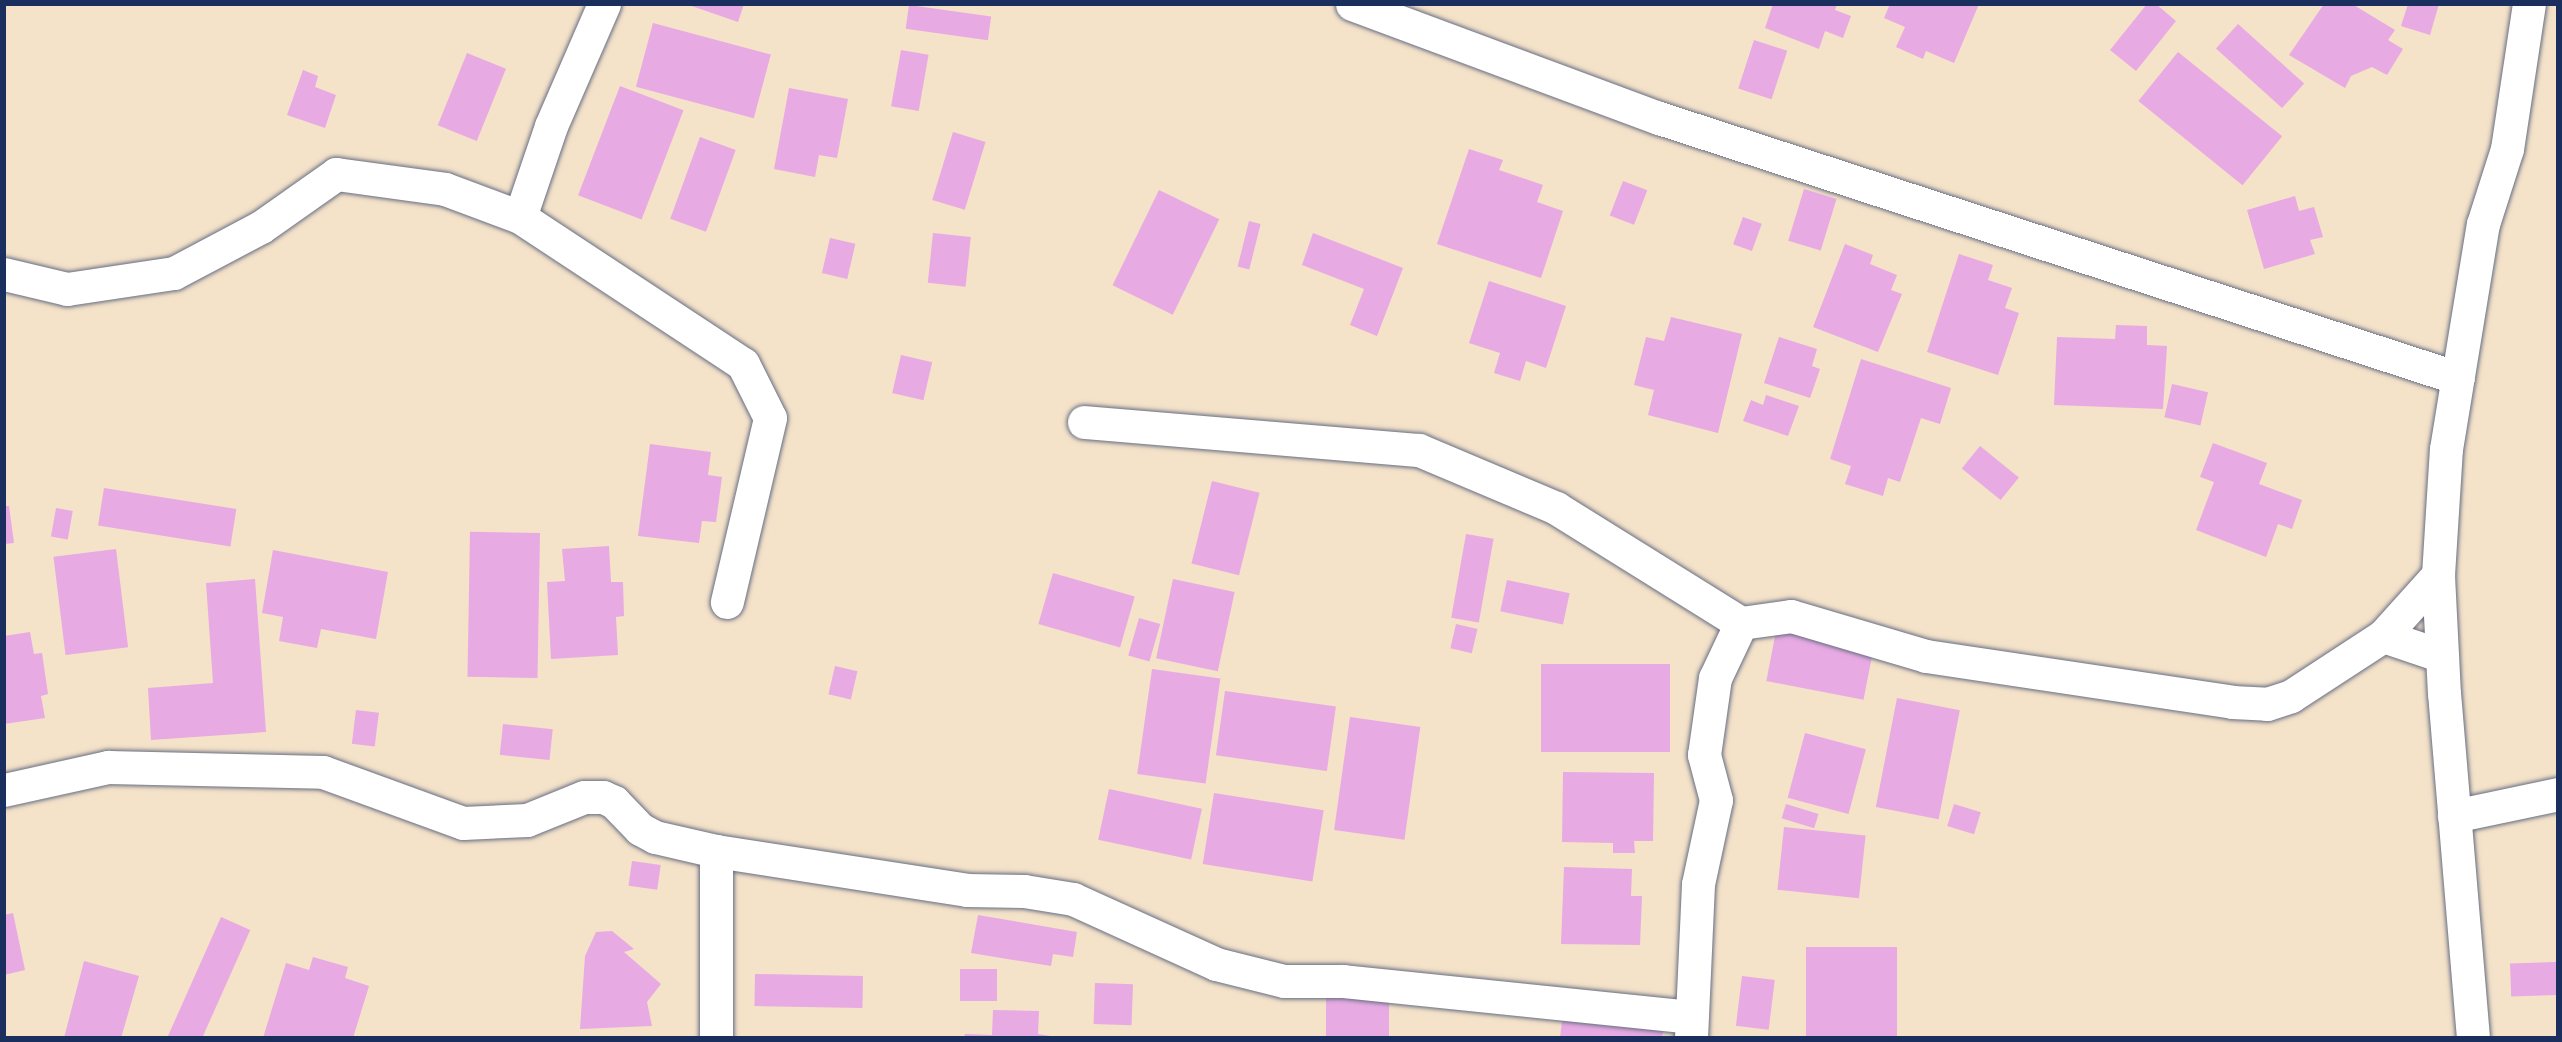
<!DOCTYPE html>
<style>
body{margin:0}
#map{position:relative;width:2562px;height:1042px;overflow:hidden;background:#f4e2c9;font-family:Cardo,serif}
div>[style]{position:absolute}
.building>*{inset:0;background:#e8aae3;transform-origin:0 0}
.roads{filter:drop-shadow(0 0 2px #676e83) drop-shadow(0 0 2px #676e83)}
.street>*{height:33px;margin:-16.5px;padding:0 16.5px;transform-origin:16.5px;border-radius:16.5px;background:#fff}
span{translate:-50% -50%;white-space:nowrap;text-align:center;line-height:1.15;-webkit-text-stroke:5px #f7f3e8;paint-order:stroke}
.frame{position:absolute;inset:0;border:6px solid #1b2f5e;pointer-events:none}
</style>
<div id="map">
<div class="building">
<div style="clip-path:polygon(686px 4px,744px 4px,738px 22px)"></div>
<div style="clip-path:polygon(1773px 4px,1837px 4px,1835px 10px,1851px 16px,1843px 38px,1825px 31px,1819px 49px,1765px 28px)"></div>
<div style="clip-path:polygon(1890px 4px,1979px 4px,1954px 63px,1926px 51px,1923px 59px,1896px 47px,1905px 27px,1884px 18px)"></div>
<div style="clip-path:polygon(2147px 4px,2156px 4px,2176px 21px,2136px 71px,2110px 50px)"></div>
<div style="clip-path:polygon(2324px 4px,2352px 4px,2395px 30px,2388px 40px,2403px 49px,2387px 75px,2372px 67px,2351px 76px,2345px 88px,2289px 55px)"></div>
<div style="clip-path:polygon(2408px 4px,2439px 4px,2430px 35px,2401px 26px)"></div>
<div style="left:909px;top:5px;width:83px;height:24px;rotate:8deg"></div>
<div style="left:653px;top:23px;width:122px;height:66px;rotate:15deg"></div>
<div style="left:2238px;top:24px;width:89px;height:33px;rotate:42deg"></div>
<div style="left:1754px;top:40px;width:35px;height:51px;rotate:18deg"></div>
<div style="left:901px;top:50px;width:28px;height:57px;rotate:10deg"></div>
<div style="left:2178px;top:52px;width:134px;height:63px;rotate:39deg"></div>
<div style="left:467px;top:53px;width:42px;height:78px;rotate:22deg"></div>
<div style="clip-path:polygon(303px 70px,318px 76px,315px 87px,336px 95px,325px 128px,287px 115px)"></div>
<div style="left:620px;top:86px;width:68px;height:117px;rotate:21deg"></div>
<div style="clip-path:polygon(789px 88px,848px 99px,837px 158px,819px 155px,815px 177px,774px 169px)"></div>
<div style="left:953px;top:132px;width:34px;height:71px;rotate:17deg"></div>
<div style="left:700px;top:137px;width:38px;height:87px;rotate:20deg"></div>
<div style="clip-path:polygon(1469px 149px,1503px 160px,1499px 170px,1543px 185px,1537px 202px,1563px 211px,1541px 278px,1437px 244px)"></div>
<div style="left:1623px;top:181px;width:26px;height:37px;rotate:21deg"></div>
<div style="left:1804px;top:189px;width:34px;height:54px;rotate:17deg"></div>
<div style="left:1159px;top:190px;width:67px;height:106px;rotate:26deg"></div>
<div style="clip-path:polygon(2295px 196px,2299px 211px,2314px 207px,2323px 237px,2310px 240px,2315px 254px,2264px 269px,2247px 210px)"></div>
<div style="left:1743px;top:217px;width:20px;height:29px;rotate:20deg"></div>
<div style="left:1249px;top:221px;width:12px;height:47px;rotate:14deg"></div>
<div style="left:933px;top:233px;width:38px;height:50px;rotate:6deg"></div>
<div style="clip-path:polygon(1313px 233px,1403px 268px,1377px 336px,1350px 325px,1364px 289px,1302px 265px)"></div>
<div style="left:830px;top:238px;width:26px;height:36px;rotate:13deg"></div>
<div style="clip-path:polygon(1845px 244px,1873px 255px,1870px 264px,1897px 275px,1891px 290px,1902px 294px,1878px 352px,1813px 327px)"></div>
<div style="clip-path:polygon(1959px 254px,1993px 265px,1988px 280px,2012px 288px,2005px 308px,2019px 313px,1998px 375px,1927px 352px)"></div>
<div style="clip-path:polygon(1489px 281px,1566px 306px,1546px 368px,1526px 361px,1520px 381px,1494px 373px,1500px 353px,1469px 343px)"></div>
<div style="clip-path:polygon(1671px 317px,1742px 334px,1718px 433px,1648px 415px,1654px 390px,1634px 385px,1646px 337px,1664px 341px)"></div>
<div style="clip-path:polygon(2116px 325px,2147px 326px,2147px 345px,2167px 346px,2163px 409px,2054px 405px,2057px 337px,2115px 339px)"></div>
<div style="clip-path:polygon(1779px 337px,1817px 349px,1812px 366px,1820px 369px,1810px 398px,1764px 383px)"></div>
<div style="left:901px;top:355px;width:32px;height:39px;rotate:13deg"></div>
<div style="clip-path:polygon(1861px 359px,1951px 388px,1940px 424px,1921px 418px,1900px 482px,1888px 478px,1883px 496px,1845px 484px,1851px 466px,1830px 459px)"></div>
<div style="left:2172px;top:384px;width:37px;height:34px;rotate:13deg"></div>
<div style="clip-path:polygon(1766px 395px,1799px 406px,1788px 436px,1743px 421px,1751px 400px,1763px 405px)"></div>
<div style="clip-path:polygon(2213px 443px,2267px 463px,2259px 484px,2302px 500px,2292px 529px,2278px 524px,2266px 557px,2196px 530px,2214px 482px,2200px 477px)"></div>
<div style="clip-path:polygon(650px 444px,711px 452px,708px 475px,722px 477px,716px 522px,702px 521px,699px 543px,638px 536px)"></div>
<div style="left:1980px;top:446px;width:50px;height:29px;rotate:39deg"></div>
<div style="left:1212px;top:481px;width:49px;height:85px;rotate:14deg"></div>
<div style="left:104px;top:488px;width:134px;height:38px;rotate:9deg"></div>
<div style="clip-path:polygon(4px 506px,9px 506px,14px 543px,4px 544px)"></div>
<div style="left:56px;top:508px;width:17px;height:29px;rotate:10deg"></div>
<div style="left:540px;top:533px;width:145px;height:70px;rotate:91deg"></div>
<div style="left:1466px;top:534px;width:28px;height:85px;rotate:10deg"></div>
<div style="clip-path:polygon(609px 546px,611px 582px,623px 582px,624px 616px,616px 617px,618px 655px,551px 659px,547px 582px,565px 581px,562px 549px)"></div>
<div style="left:116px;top:549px;width:99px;height:63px;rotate:83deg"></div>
<div style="clip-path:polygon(273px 550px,388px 572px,376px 639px,321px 629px,317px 648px,279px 641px,283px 617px,262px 613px)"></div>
<div style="left:1053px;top:573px;width:85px;height:53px;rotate:16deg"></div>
<div style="clip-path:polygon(255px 579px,266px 732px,151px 740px,148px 688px,213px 683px,206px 583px)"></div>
<div style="left:1173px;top:579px;width:63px;height:81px;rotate:12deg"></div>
<div style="left:1507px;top:580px;width:64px;height:32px;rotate:12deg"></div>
<div style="left:1139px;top:618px;width:22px;height:39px;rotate:16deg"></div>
<div style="left:1456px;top:624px;width:22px;height:25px;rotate:13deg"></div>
<div style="left:1777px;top:626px;width:99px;height:56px;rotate:11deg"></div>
<div style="clip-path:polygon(30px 632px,34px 654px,42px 653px,48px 694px,41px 696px,45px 718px,4px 724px,4px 636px)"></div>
<div style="left:1670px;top:664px;width:88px;height:129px;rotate:90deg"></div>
<div style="left:835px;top:666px;width:23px;height:29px;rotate:13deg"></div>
<div style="left:1152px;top:669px;width:69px;height:106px;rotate:8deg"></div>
<div style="left:1225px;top:691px;width:112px;height:65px;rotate:8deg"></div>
<div style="left:1897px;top:698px;width:64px;height:111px;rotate:11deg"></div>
<div style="left:356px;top:710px;width:23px;height:34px;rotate:7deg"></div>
<div style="left:1350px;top:717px;width:71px;height:114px;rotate:8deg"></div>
<div style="left:503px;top:724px;width:50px;height:31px;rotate:6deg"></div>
<div style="left:1805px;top:733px;width:63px;height:67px;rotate:15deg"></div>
<div style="clip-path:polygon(1563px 772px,1654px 773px,1653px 841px,1634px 841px,1635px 853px,1613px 853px,1613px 843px,1562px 842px)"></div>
<div style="left:1109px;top:789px;width:95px;height:52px;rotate:12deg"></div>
<div style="left:1214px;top:793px;width:111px;height:72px;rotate:9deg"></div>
<div style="left:1786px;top:804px;width:34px;height:15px;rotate:17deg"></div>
<div style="left:1954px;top:804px;width:28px;height:23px;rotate:17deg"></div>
<div style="left:1784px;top:827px;width:82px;height:63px;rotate:6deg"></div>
<div style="left:632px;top:861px;width:29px;height:25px;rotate:8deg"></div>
<div style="clip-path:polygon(1564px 867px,1632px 869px,1631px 896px,1642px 896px,1640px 945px,1561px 944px)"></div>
<div style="clip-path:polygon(13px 913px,25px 970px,4px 975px,4px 915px)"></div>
<div style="clip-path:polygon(978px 915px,1077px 932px,1073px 957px,1053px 954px,1051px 966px,971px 953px)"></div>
<div style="left:221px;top:917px;width:32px;height:132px;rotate:24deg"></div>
<div style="clip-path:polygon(612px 931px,634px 949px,624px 952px,661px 984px,647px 1002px,652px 1026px,580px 1029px,585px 956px,596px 932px)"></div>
<div style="left:1806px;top:947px;width:91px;height:91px"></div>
<div style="clip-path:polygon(313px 957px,348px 967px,345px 978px,369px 986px,353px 1038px,263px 1038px,286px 963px,309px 970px)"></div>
<div style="clip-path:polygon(84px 961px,139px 976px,121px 1038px,64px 1038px)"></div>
<div style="left:2556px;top:962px;width:33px;height:46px;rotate:88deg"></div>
<div style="left:960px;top:969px;width:37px;height:32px"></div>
<div style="left:755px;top:974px;width:108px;height:32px;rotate:1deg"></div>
<div style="left:1742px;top:976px;width:33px;height:50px;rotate:7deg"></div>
<div style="left:1095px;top:983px;width:38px;height:41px;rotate:2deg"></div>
<div style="left:1389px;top:991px;width:47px;height:63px;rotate:90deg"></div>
<div style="clip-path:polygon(993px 1010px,1039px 1011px,1038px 1034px,1063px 1038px,964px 1038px,965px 1034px,992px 1035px)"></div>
<div style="clip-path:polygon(1562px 1021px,1663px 1031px,1662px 1038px,1560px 1038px)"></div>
</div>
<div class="roads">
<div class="street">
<div style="left:604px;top:4px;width:133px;rotate:113.5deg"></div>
<div style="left:551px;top:126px;width:96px;rotate:108.8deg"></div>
<div style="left:520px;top:217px;width:267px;rotate:33.4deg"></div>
<div style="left:743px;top:364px;width:60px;rotate:63.4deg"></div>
<div style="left:770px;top:418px;width:189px;rotate:103.2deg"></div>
<div style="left:1352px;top:4px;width:327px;rotate:20.4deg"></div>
<div style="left:1659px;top:118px;width:840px;rotate:18.03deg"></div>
<div style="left:4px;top:274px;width:65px;rotate:13.4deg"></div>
<div style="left:67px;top:289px;width:108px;rotate:-8.5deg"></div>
<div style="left:174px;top:273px;width:98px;rotate:-27.9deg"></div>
<div style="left:261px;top:227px;width:92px;rotate:-35.2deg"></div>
<div style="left:336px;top:174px;width:110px;rotate:7.8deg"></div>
<div style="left:445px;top:189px;width:80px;rotate:20.5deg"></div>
<div style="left:1084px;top:422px;width:336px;rotate:4.8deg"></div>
<div style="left:1419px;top:450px;width:149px;rotate:22.9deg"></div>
<div style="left:1556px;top:508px;width:218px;rotate:31.9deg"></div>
<div style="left:2383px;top:636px;width:62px;rotate:18.7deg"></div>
<div style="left:4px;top:790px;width:107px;rotate:-12.5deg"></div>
<div style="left:108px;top:767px;width:215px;rotate:1.3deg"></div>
<div style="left:323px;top:772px;width:149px;rotate:20deg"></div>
<div style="left:463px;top:823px;width:64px;rotate:-2.7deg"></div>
<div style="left:527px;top:820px;width:61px;rotate:-22deg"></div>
<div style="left:584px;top:797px;width:19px"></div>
<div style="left:603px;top:797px;width:12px;rotate:24deg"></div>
<div style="left:614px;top:802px;width:37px;rotate:46deg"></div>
<div style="left:640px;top:829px;width:17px;rotate:28deg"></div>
<div style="left:655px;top:837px;width:63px;rotate:12.9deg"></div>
<div style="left:716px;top:851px;width:254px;rotate:8.8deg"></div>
<div style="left:967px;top:890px;width:57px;rotate:1deg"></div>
<div style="left:1024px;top:891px;width:50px;rotate:9.3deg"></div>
<div style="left:1073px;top:899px;width:157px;rotate:24.4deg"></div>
<div style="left:1216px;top:964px;width:70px;rotate:14deg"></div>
<div style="left:1284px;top:981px;width:59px"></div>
<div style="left:1343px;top:981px;width:350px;rotate:5.9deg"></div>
<div style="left:2454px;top:816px;width:106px;rotate:-11.9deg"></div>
<div style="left:716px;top:1038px;width:187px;rotate:-90deg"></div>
<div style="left:1691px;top:1038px;width:154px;rotate:-87.4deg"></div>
<div style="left:1698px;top:884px;width:86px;rotate:-77.9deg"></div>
<div style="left:1716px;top:800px;width:47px;rotate:-104.9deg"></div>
<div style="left:1704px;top:755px;width:78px;rotate:-81.9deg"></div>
<div style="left:1715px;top:678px;width:61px;rotate:-64.7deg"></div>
<div style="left:1741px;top:623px;width:50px;rotate:-8deg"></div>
<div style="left:1791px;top:616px;width:141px;rotate:16.5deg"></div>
<div style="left:1926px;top:656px;width:309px;rotate:8.5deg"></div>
<div style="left:2232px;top:702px;width:35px;rotate:3deg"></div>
<div style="left:2267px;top:704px;width:25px;rotate:-18deg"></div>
<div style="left:2291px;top:696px;width:110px;rotate:-33.1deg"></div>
<div style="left:2383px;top:636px;width:82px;rotate:-48deg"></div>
<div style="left:2473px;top:1038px;width:345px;rotate:-94.8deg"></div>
<div style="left:2444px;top:694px;width:119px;rotate:-92.9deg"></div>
<div style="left:2438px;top:575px;width:126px;rotate:-86.4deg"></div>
<div style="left:2446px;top:449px;width:228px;rotate:-80.7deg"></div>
<div style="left:2483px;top:224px;width:79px;rotate:-72.3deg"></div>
<div style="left:2507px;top:149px;width:147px;rotate:-81.4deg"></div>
</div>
</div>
<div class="frame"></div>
</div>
